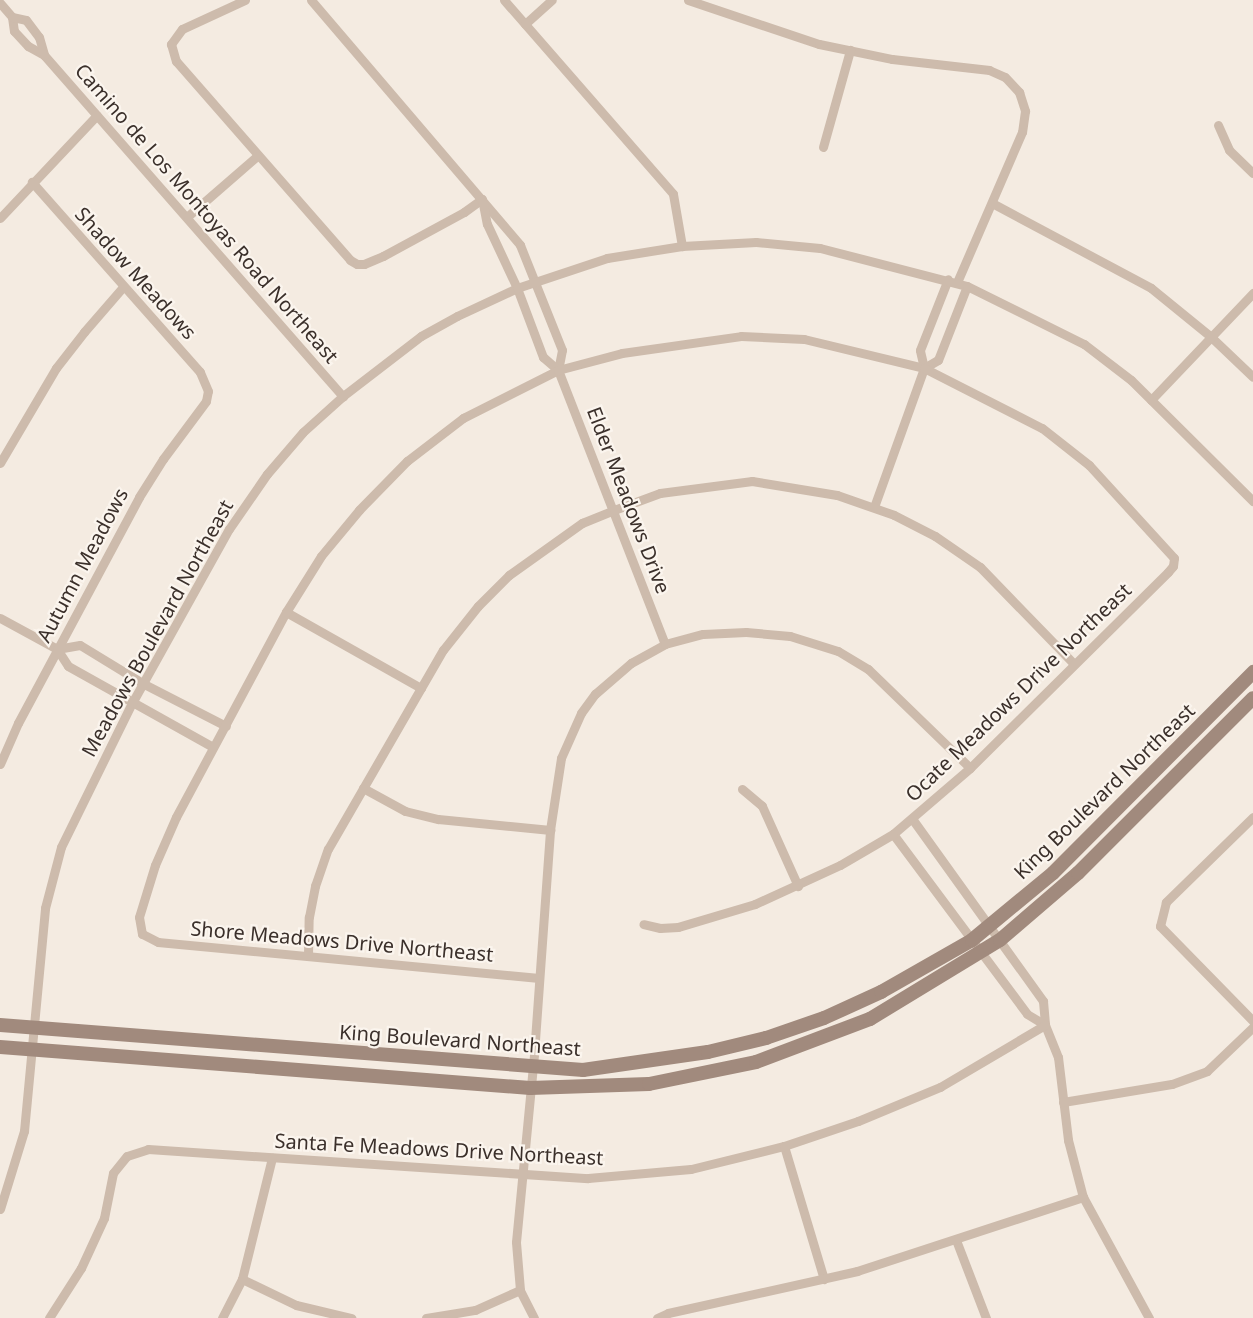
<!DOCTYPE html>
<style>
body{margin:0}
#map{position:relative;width:1253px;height:1318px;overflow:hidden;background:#f4ebe1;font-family:"Noto Sans",sans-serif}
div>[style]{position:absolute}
.street>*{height:9px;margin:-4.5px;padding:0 4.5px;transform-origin:4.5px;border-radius:4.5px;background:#cdbbac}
.secondary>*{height:14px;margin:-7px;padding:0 7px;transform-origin:7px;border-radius:7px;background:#a18a7d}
span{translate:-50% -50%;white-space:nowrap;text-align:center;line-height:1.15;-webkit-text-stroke:4.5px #fbf5ee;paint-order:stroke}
.street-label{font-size:20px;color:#3b302b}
</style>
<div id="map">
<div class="street">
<div style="left:245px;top:0;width:69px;rotate:155.3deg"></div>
<div style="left:182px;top:29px;width:19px;rotate:126deg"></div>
<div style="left:171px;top:44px;width:18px;rotate:74deg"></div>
<div style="left:176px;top:61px;width:264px;rotate:48.8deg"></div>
<div style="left:350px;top:260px;width:8px;rotate:30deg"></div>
<div style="left:357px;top:264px;width:7px"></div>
<div style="left:364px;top:264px;width:21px;rotate:-23deg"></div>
<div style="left:383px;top:256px;width:92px;rotate:-28.5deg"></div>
<div style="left:464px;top:212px;width:22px;rotate:-36deg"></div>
<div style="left:311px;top:0;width:322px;rotate:49.5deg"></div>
<div style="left:520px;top:245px;width:113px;rotate:68.2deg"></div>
<div style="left:562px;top:350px;width:20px;rotate:101deg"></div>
<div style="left:504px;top:0;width:257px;rotate:48.9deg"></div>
<div style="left:673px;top:194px;width:53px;rotate:80.2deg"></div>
<div style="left:688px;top:0;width:138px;rotate:18.6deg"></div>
<div style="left:819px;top:44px;width:75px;rotate:11.6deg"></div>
<div style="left:892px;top:59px;width:98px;rotate:6.5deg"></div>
<div style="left:989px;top:70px;width:17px;rotate:24deg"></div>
<div style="left:1005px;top:77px;width:21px;rotate:47deg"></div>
<div style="left:1019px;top:92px;width:20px;rotate:72deg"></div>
<div style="left:1025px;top:111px;width:21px;rotate:98deg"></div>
<div style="left:1022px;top:132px;width:163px;rotate:113.4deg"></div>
<div style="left:0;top:3px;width:18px;rotate:49deg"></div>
<div style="left:12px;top:17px;width:14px;rotate:82deg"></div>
<div style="left:14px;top:31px;width:21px;rotate:47deg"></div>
<div style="left:28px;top:46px;width:18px;rotate:29deg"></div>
<div style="left:44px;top:55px;width:454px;rotate:48.8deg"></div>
<div style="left:12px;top:17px;width:14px;rotate:12deg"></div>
<div style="left:26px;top:20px;width:21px;rotate:53deg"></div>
<div style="left:39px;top:37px;width:19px;rotate:74deg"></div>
<div style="left:525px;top:24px;width:36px;rotate:-42deg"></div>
<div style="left:1218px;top:125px;width:27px;rotate:66deg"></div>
<div style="left:1229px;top:150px;width:33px;rotate:44deg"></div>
<div style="left:823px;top:147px;width:101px;rotate:-74.4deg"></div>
<div style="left:482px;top:199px;width:25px;rotate:79deg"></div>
<div style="left:487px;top:224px;width:71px;rotate:64.9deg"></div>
<div style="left:517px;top:288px;width:74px;rotate:69.4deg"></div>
<div style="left:543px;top:357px;width:20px;rotate:41deg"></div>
<div style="left:558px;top:370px;width:294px;rotate:68.7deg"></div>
<div style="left:992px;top:203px;width:180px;rotate:28.1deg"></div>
<div style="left:1151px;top:288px;width:76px;rotate:39.1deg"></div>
<div style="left:1210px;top:336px;width:59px;rotate:43.6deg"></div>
<div style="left:188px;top:216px;width:91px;rotate:-41deg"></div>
<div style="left:0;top:218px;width:141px;rotate:-46.7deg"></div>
<div style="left:924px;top:368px;width:16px;rotate:-30deg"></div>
<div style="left:938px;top:360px;width:79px;rotate:-68.6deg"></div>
<div style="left:1151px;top:400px;width:148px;rotate:-46.4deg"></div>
<div style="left:0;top:463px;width:110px;rotate:-59.5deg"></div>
<div style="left:56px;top:368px;width:46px;rotate:-52.1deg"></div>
<div style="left:84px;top:332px;width:60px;rotate:-49.1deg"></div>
<div style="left:874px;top:507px;width:148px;rotate:-70.2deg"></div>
<div style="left:924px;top:368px;width:18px;rotate:-103deg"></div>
<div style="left:920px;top:350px;width:76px;rotate:-68.5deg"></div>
<div style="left:286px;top:612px;width:155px;rotate:29.4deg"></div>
<div style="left:0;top:618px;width:65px;rotate:28.5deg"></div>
<div style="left:57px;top:649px;width:20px;rotate:57deg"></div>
<div style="left:68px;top:666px;width:166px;rotate:29.2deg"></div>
<div style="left:57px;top:649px;width:23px;rotate:-10deg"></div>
<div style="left:80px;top:645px;width:75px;rotate:31.4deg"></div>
<div style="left:144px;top:684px;width:92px;rotate:27.1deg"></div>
<div style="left:0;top:764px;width:45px;rotate:-66.3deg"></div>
<div style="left:18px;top:723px;width:256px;rotate:-61.8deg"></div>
<div style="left:139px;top:497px;width:45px;rotate:-57.7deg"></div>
<div style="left:163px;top:459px;width:72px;rotate:-53.4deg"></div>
<div style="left:206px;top:401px;width:10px;rotate:-79deg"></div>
<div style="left:208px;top:391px;width:21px;rotate:-113deg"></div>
<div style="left:200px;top:372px;width:254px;rotate:-131.5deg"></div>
<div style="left:363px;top:788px;width:48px;rotate:28.7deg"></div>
<div style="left:405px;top:811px;width:34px;rotate:14deg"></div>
<div style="left:438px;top:819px;width:113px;rotate:5.6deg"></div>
<div style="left:742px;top:789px;width:26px;rotate:40deg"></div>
<div style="left:762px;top:806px;width:88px;rotate:65.8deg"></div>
<div style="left:1253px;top:817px;width:122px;rotate:135.7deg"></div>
<div style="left:1166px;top:902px;width:25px;rotate:104deg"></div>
<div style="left:1160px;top:926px;width:133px;rotate:45.6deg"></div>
<div style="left:913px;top:820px;width:223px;rotate:54.3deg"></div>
<div style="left:1043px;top:1001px;width:24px;rotate:85deg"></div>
<div style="left:1045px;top:1025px;width:35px;rotate:68deg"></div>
<div style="left:1058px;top:1057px;width:84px;rotate:83.1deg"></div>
<div style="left:1068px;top:1140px;width:59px;rotate:75.3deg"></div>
<div style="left:1083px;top:1197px;width:138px;rotate:61.4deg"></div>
<div style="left:893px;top:834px;width:224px;rotate:53.3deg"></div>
<div style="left:1027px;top:1014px;width:21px;rotate:31deg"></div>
<div style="left:308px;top:956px;width:39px;rotate:-89deg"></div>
<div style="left:309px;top:917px;width:32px;rotate:-79deg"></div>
<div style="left:315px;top:886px;width:39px;rotate:-71deg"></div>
<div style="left:328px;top:849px;width:230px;rotate:-60deg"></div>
<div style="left:443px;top:650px;width:56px;rotate:-51.5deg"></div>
<div style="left:478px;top:606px;width:44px;rotate:-45deg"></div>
<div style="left:509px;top:575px;width:90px;rotate:-35.5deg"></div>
<div style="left:582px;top:523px;width:35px;rotate:-22deg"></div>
<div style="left:614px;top:510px;width:49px;rotate:-20.3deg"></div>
<div style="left:660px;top:493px;width:93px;rotate:-7.4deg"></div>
<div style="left:752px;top:481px;width:86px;rotate:9.4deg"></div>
<div style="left:837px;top:495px;width:60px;rotate:19.3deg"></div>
<div style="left:894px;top:515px;width:46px;rotate:27.1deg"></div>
<div style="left:935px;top:536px;width:55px;rotate:34.6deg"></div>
<div style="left:980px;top:567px;width:135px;rotate:45.9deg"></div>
<div style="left:539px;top:978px;width:383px;rotate:-174.6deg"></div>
<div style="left:158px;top:942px;width:18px;rotate:-153deg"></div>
<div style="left:142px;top:934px;width:17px;rotate:-100deg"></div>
<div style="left:139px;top:917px;width:54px;rotate:-72.9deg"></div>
<div style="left:155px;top:865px;width:52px;rotate:-66.4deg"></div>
<div style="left:176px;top:817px;width:233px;rotate:-61.8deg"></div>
<div style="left:286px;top:612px;width:66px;rotate:-58deg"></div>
<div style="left:321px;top:556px;width:60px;rotate:-50.4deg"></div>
<div style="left:359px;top:510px;width:69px;rotate:-45.6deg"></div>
<div style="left:407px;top:461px;width:71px;rotate:-37.5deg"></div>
<div style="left:463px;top:418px;width:106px;rotate:-26.8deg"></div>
<div style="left:558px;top:370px;width:66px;rotate:-14.9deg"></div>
<div style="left:622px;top:353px;width:120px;rotate:-8.1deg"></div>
<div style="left:741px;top:336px;width:63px;rotate:2.7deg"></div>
<div style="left:804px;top:339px;width:123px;rotate:13.6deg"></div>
<div style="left:924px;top:368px;width:132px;rotate:27deg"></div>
<div style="left:1042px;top:428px;width:60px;rotate:38.2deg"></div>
<div style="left:1089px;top:465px;width:126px;rotate:47.6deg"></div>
<div style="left:1174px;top:558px;width:8px;rotate:97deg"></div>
<div style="left:1173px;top:566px;width:8px;rotate:130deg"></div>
<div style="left:1168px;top:572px;width:279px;rotate:135.3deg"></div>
<div style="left:970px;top:768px;width:101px;rotate:139.4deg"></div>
<div style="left:893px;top:834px;width:61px;rotate:149.7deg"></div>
<div style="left:840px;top:865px;width:94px;rotate:155.4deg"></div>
<div style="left:755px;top:904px;width:80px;rotate:163.4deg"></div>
<div style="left:678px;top:927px;width:18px;rotate:177deg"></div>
<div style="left:660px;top:928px;width:17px;rotate:-167deg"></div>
<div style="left:1063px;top:1102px;width:110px;rotate:-9.4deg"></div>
<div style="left:1172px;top:1084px;width:37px;rotate:-20deg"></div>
<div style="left:1207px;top:1071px;width:64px;rotate:-43.7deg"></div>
<div style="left:784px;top:1146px;width:139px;rotate:73.3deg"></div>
<div style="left:0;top:1209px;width:82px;rotate:-72.9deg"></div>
<div style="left:24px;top:1131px;width:224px;rotate:-84.6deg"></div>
<div style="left:45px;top:908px;width:63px;rotate:-75.3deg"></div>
<div style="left:61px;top:847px;width:161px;rotate:-63.8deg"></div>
<div style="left:132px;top:703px;width:199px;rotate:-60.9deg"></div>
<div style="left:229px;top:529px;width:67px;rotate:-55.4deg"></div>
<div style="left:267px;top:474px;width:55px;rotate:-49.4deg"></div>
<div style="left:303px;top:432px;width:54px;rotate:-42deg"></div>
<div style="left:343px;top:396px;width:98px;rotate:-37.6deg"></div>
<div style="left:421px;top:336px;width:41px;rotate:-29.1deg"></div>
<div style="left:457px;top:316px;width:66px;rotate:-25deg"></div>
<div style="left:517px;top:288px;width:95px;rotate:-18.4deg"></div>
<div style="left:607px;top:258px;width:76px;rotate:-9.1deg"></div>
<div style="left:682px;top:246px;width:74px;rotate:-3.1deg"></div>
<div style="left:756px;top:242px;width:64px;rotate:5.4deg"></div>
<div style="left:820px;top:248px;width:152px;rotate:14.5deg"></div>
<div style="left:967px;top:286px;width:131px;rotate:26.4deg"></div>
<div style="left:1084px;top:344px;width:59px;rotate:37.5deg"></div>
<div style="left:1131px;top:380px;width:172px;rotate:44.8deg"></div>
<div style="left:956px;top:1240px;width:84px;rotate:69deg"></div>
<div style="left:242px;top:1279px;width:60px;rotate:25.7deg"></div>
<div style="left:296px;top:1305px;width:57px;rotate:13.3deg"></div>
<div style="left:49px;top:1318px;width:59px;rotate:-57.4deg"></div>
<div style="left:81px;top:1268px;width:55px;rotate:-65.3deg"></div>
<div style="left:104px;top:1218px;width:46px;rotate:-78.7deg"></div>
<div style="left:113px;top:1173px;width:22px;rotate:-51deg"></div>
<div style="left:127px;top:1156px;width:22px;rotate:-18deg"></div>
<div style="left:148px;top:1149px;width:441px;rotate:3.8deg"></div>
<div style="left:588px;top:1178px;width:103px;rotate:-5deg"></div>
<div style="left:691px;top:1169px;width:96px;rotate:-13.9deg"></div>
<div style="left:784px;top:1146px;width:78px;rotate:-18.7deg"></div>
<div style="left:858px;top:1121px;width:89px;rotate:-22.5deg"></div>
<div style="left:940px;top:1087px;width:122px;rotate:-30.6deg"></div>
<div style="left:222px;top:1318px;width:44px;rotate:-62.9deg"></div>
<div style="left:242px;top:1279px;width:125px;rotate:-76.1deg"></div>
<div style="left:426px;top:1318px;width:50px;rotate:-9.3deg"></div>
<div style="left:475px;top:1310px;width:49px;rotate:-24deg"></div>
<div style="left:534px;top:1318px;width:31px;rotate:-117deg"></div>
<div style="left:520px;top:1290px;width:48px;rotate:-94.8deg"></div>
<div style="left:516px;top:1242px;width:189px;rotate:-84.5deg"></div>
<div style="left:534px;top:1054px;width:225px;rotate:-85.9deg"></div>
<div style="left:550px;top:830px;width:73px;rotate:-81.3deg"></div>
<div style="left:561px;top:758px;width:49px;rotate:-66deg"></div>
<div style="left:581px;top:713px;width:24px;rotate:-54deg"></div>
<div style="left:595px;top:694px;width:48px;rotate:-40.7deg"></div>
<div style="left:631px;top:663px;width:39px;rotate:-29deg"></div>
<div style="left:665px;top:644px;width:39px;rotate:-15deg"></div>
<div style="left:703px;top:634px;width:43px;rotate:-2.7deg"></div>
<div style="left:746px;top:632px;width:44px;rotate:5.2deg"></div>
<div style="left:790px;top:636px;width:50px;rotate:17.4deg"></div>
<div style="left:838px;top:651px;width:35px;rotate:31deg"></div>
<div style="left:868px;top:669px;width:142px;rotate:44.1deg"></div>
<div style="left:657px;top:1318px;width:12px;rotate:-24deg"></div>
<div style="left:668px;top:1313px;width:194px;rotate:-12.5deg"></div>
<div style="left:857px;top:1271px;width:238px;rotate:-18.1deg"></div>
</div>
<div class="secondary">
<div style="left:0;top:1025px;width:585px;rotate:4.41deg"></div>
<div style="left:583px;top:1070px;width:126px;rotate:-8.2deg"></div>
<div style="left:708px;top:1052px;width:60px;rotate:-13.6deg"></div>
<div style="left:766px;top:1038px;width:61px;rotate:-19deg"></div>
<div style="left:824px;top:1018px;width:63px;rotate:-24.5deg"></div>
<div style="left:881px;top:992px;width:105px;rotate:-29.7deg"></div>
<div style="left:972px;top:940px;width:105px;rotate:-39.6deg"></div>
<div style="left:1053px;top:873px;width:284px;rotate:-45.1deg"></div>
<div style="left:0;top:1047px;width:532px;rotate:4.42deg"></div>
<div style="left:530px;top:1088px;width:119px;rotate:-1.9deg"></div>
<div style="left:649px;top:1084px;width:109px;rotate:-11.6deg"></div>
<div style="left:756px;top:1062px;width:122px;rotate:-20.7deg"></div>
<div style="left:870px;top:1019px;width:152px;rotate:-31.3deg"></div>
<div style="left:1000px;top:940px;width:103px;rotate:-40.7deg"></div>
<div style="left:1078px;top:873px;width:247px;rotate:-45deg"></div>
</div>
<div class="street-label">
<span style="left:207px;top:213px;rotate:49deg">Camino de Los Montoyas Road Northeast</span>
<span style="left:136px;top:273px;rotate:48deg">Shadow Meadows</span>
<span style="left:629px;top:500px;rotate:69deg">Elder Meadows Drive</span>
<span style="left:82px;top:565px;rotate:-62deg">Autumn Meadows</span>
<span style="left:157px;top:628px;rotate:-61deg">Meadows Boulevard Northeast</span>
<span style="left:1018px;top:692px;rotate:-44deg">Ocate Meadows Drive Northeast</span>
<span style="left:1104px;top:791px;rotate:-44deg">King Boulevard Northeast</span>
<span style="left:342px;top:941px;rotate:5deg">Shore Meadows Drive Northeast</span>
<span style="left:460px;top:1040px;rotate:4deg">King Boulevard Northeast</span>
<span style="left:439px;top:1149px;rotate:3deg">Santa Fe Meadows Drive Northeast</span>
</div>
</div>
